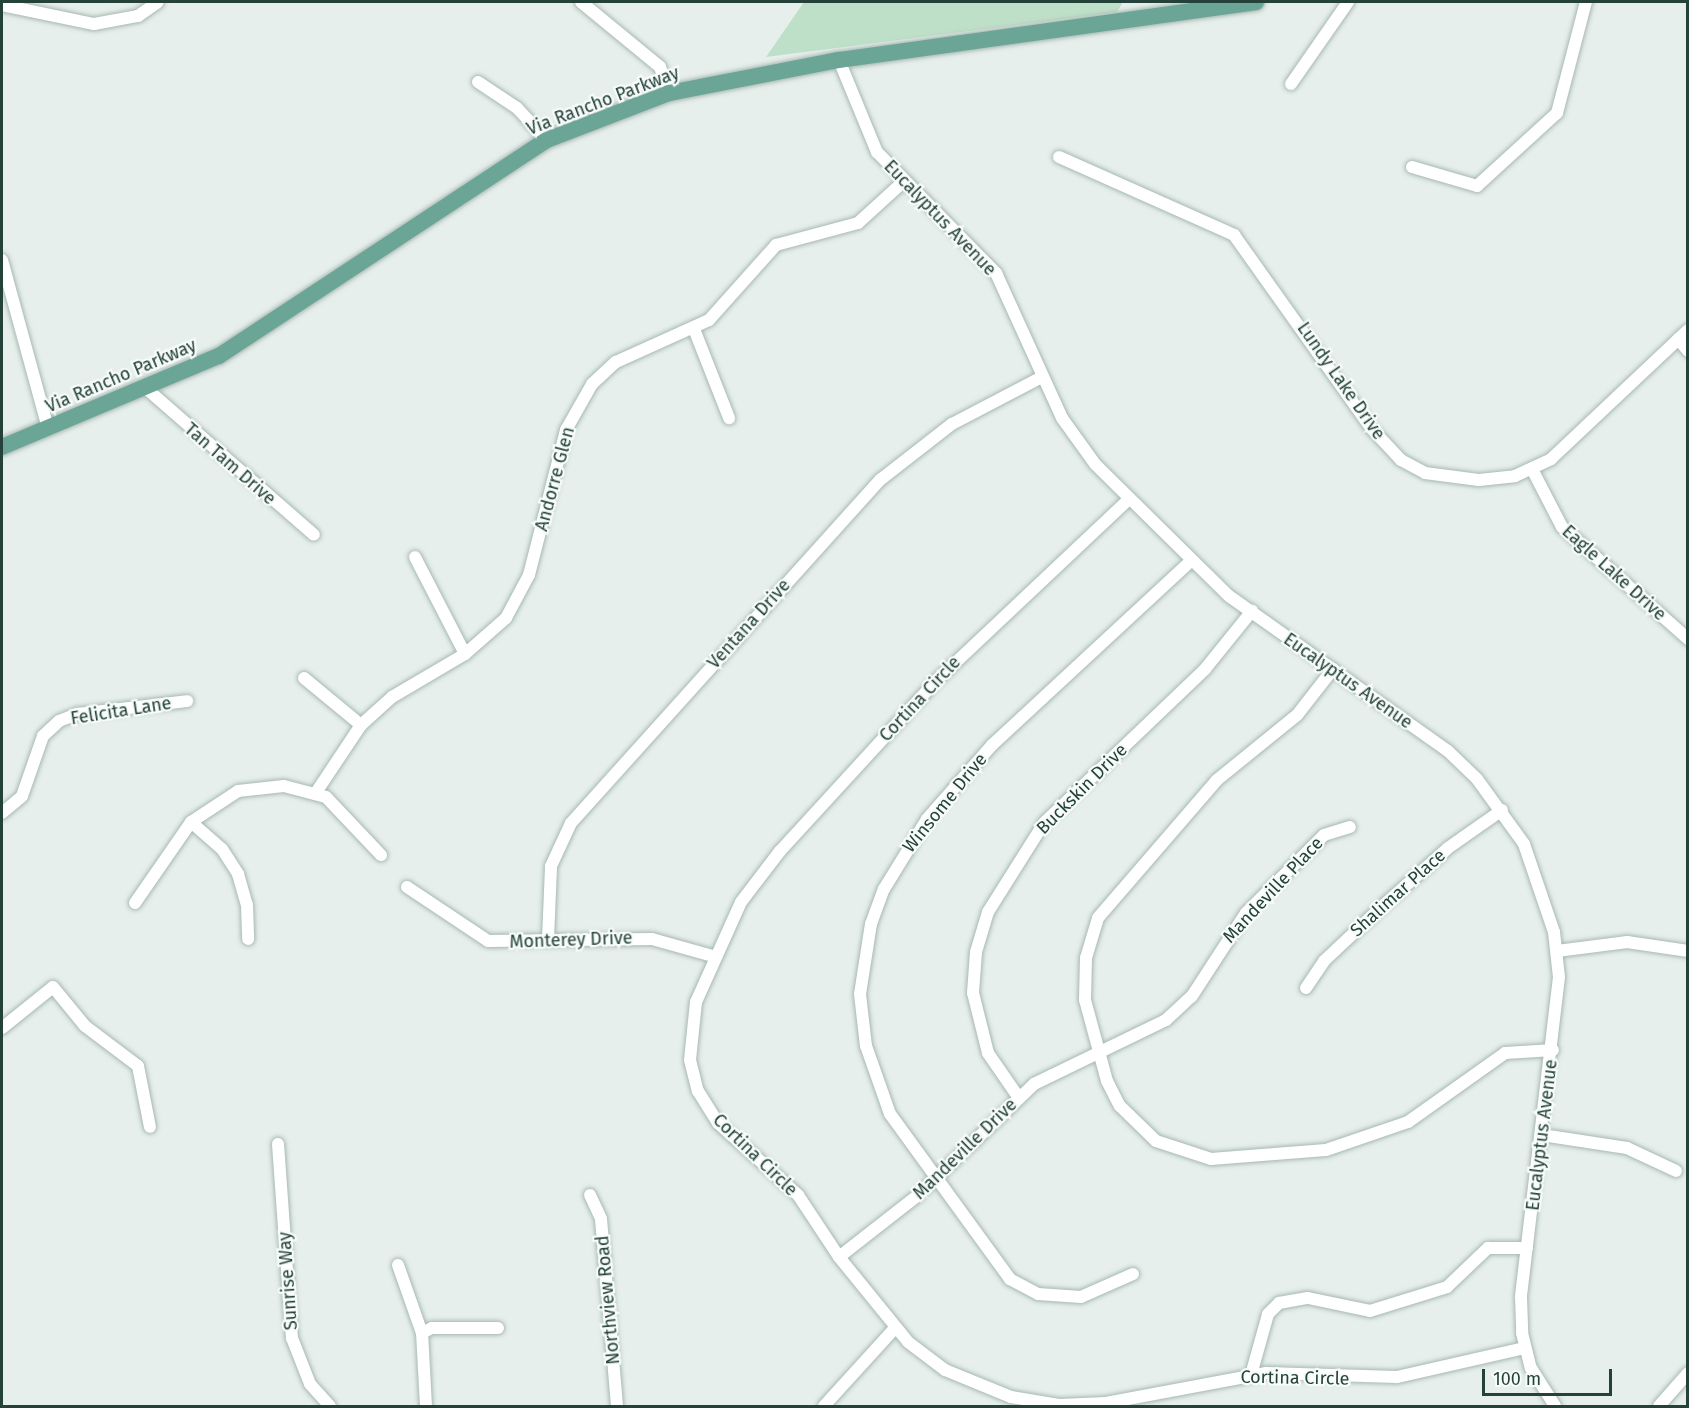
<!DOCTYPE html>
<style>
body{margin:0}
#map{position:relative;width:1689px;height:1408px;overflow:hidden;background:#e6efeb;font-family:"Fira Sans",sans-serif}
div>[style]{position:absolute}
.green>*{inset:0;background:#bfe0c8}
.roads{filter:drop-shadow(0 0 2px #a8b8b2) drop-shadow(0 0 2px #a8b8b2)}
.minor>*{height:12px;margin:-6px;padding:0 6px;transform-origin:6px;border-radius:6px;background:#fff}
.major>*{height:16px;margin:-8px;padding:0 8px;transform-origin:8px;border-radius:8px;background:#6aa596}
span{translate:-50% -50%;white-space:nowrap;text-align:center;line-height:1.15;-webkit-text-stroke:4.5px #f7fbf9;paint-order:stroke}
.street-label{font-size:18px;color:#24423a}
.frame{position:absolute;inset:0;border:3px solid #24423a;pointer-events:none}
.scale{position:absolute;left:1482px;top:1369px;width:130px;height:27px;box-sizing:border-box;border:3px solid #24423a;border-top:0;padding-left:8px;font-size:18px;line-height:21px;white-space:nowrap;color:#24423a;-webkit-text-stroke:4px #f7fbf9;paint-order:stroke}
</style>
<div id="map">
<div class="green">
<div style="clip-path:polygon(804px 2px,1123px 2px,1117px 12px,766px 57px)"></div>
</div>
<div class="roads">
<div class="minor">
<div style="left:581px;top:2px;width:102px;rotate:39.4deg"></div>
<div style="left:660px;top:67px;width:28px;rotate:71deg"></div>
<div style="left:2px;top:5px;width:94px;rotate:11.7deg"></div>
<div style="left:94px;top:24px;width:45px;rotate:-10.3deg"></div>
<div style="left:138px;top:16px;width:24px;rotate:-35deg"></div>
<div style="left:839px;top:60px;width:100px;rotate:67.6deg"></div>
<div style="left:877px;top:152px;width:170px;rotate:45.5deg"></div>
<div style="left:996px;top:273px;width:159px;rotate:65.5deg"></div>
<div style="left:1062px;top:418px;width:57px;rotate:54.3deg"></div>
<div style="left:1095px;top:464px;width:188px;rotate:44.6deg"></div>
<div style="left:1229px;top:596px;width:268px;rotate:35.3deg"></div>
<div style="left:1448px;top:751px;width:40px;rotate:44deg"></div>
<div style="left:1477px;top:779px;width:80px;rotate:54.1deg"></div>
<div style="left:1524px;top:844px;width:93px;rotate:71.2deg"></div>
<div style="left:1554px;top:932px;width:45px;rotate:83.7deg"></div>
<div style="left:1559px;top:977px;width:322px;rotate:96.8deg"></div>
<div style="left:1521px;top:1297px;width:36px;rotate:88deg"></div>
<div style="left:1522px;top:1333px;width:36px;rotate:76deg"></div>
<div style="left:1531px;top:1368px;width:45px;rotate:57.7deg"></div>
<div style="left:478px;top:82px;width:47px;rotate:33.7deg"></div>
<div style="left:517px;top:108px;width:44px;rotate:46.8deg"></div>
<div style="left:1291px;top:84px;width:100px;rotate:-55.2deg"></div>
<div style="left:1059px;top:157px;width:192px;rotate:24deg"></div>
<div style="left:1234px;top:235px;width:237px;rotate:54.6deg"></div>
<div style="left:1371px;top:428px;width:44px;rotate:46.8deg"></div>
<div style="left:1401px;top:460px;width:27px;rotate:28deg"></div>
<div style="left:1425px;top:473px;width:54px;rotate:7.4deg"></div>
<div style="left:1479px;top:480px;width:36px;rotate:-6deg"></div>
<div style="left:1515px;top:476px;width:40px;rotate:-25deg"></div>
<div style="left:1551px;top:459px;width:188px;rotate:-43.3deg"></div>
<div style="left:1412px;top:167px;width:68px;rotate:16.3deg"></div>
<div style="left:1477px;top:186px;width:108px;rotate:-42.4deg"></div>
<div style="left:1557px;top:113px;width:115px;rotate:-75.4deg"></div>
<div style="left:2px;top:260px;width:174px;rotate:74.7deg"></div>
<div style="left:694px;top:329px;width:96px;rotate:68.5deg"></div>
<div style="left:1678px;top:339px;width:16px;rotate:50deg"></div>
<div style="left:148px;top:390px;width:220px;rotate:41.1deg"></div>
<div style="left:1532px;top:469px;width:65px;rotate:62.7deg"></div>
<div style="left:1562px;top:527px;width:169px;rotate:41.6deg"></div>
<div style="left:1128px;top:500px;width:265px;rotate:136.7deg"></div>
<div style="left:935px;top:682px;width:229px;rotate:132.5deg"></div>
<div style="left:780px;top:851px;width:64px;rotate:127.4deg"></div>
<div style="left:741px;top:902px;width:110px;rotate:114.2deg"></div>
<div style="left:696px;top:1002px;width:58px;rotate:95.9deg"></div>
<div style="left:690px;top:1060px;width:32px;rotate:76deg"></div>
<div style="left:698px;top:1091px;width:38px;rotate:58deg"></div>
<div style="left:718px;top:1123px;width:108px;rotate:42deg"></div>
<div style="left:798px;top:1195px;width:74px;rotate:56.5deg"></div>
<div style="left:839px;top:1257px;width:109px;rotate:50.9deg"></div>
<div style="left:908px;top:1342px;width:46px;rotate:37.1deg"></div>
<div style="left:945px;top:1370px;width:71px;rotate:22.2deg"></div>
<div style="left:1011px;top:1397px;width:50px;rotate:9.3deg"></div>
<div style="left:1060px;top:1405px;width:46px;rotate:-2.5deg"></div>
<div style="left:1106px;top:1403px;width:163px;rotate:-10.6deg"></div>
<div style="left:1266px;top:1373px;width:131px;rotate:1.7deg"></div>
<div style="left:1397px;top:1377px;width:131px;rotate:-12.8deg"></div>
<div style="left:415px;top:557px;width:109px;rotate:62.7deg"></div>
<div style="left:1333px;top:669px;width:58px;rotate:128deg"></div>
<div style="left:1297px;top:715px;width:103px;rotate:140.9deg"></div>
<div style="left:1217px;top:780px;width:182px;rotate:130.8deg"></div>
<div style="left:1098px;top:918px;width:42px;rotate:106.7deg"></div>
<div style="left:1086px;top:958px;width:42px;rotate:91.4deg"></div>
<div style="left:1085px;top:1000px;width:84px;rotate:74.8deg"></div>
<div style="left:1107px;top:1081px;width:28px;rotate:63deg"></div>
<div style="left:1120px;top:1106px;width:50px;rotate:44.2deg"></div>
<div style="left:1156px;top:1141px;width:58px;rotate:18.1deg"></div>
<div style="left:1211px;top:1159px;width:115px;rotate:-4.5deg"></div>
<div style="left:1326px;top:1150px;width:87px;rotate:-18.9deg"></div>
<div style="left:1408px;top:1122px;width:119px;rotate:-35.4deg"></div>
<div style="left:1505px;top:1053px;width:48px;rotate:-3.6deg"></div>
<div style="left:304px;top:678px;width:74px;rotate:39.5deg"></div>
<div style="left:315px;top:794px;width:83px;rotate:-56.3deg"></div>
<div style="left:361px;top:725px;width:42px;rotate:-42.1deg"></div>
<div style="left:392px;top:697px;width:85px;rotate:-30.5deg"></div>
<div style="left:465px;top:654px;width:55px;rotate:-41.3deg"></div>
<div style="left:506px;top:618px;width:49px;rotate:-61.9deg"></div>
<div style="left:529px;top:575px;width:150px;rotate:-75.7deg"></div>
<div style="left:566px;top:430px;width:53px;rotate:-60.5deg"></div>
<div style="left:592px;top:384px;width:33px;rotate:-43deg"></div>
<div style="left:616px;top:362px;width:102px;rotate:-24.3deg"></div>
<div style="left:709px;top:320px;width:101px;rotate:-48.2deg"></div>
<div style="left:776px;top:245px;width:85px;rotate:-15deg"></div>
<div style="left:858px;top:223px;width:59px;rotate:-42.3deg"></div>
<div style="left:2px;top:813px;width:26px;rotate:-40deg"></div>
<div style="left:22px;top:796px;width:64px;rotate:-70.7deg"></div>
<div style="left:43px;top:736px;width:22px;rotate:-43deg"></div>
<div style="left:59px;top:721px;width:19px;rotate:-21deg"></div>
<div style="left:77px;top:714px;width:111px;rotate:-6.7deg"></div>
<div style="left:191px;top:822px;width:41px;rotate:41.1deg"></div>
<div style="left:222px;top:849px;width:30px;rotate:57deg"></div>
<div style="left:238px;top:874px;width:32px;rotate:74deg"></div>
<div style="left:247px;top:905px;width:34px;rotate:88deg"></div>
<div style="left:407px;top:887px;width:97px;rotate:33.7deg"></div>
<div style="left:488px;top:941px;width:164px;rotate:-0.7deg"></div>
<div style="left:652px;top:939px;width:63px;rotate:15.6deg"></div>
<div style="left:135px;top:903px;width:98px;rotate:-55.3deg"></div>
<div style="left:191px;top:822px;width:56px;rotate:-33.4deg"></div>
<div style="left:238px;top:791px;width:46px;rotate:-6.2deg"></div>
<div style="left:284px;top:786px;width:43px;rotate:14.7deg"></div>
<div style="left:326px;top:797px;width:80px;rotate:46.5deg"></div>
<div style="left:548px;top:939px;width:73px;rotate:-87.6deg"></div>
<div style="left:551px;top:866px;width:47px;rotate:-65.1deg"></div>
<div style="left:571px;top:823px;width:462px;rotate:-48deg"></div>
<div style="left:880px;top:480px;width:91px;rotate:-37.9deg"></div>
<div style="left:952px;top:424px;width:102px;rotate:-27.6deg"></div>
<div style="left:1557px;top:951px;width:71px;rotate:-7.3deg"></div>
<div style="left:1627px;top:942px;width:62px;rotate:8.4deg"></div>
<div style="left:1306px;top:988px;width:32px;rotate:-56deg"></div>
<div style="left:1324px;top:961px;width:71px;rotate:-43.3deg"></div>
<div style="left:1376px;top:912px;width:96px;rotate:-41.6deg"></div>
<div style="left:1448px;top:848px;width:66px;rotate:-35.1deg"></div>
<div style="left:2px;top:1028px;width:65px;rotate:-38.8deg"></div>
<div style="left:53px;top:987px;width:50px;rotate:50.6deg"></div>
<div style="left:85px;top:1026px;width:66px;rotate:37deg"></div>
<div style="left:138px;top:1066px;width:62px;rotate:78.9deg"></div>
<div style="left:1019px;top:1098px;width:55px;rotate:-124.6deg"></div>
<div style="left:988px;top:1053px;width:62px;rotate:-104deg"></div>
<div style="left:973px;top:993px;width:41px;rotate:-85.8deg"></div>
<div style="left:976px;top:952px;width:42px;rotate:-73.3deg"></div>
<div style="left:988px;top:912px;width:105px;rotate:-57.8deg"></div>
<div style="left:1044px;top:823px;width:223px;rotate:-43.7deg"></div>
<div style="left:1205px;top:669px;width:75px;rotate:-51deg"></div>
<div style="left:1542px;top:1135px;width:86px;rotate:8.7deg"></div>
<div style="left:1627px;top:1148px;width:54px;rotate:25.1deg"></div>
<div style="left:278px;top:1144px;width:195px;rotate:85.9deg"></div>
<div style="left:292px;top:1338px;width:49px;rotate:68.6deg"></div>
<div style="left:310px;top:1384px;width:30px;rotate:48deg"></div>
<div style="left:590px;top:1195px;width:26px;rotate:65deg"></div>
<div style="left:601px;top:1219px;width:188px;rotate:85.1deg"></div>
<div style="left:839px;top:1257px;width:99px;rotate:-38deg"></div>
<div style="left:917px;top:1196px;width:162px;rotate:-43.7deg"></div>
<div style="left:1034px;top:1084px;width:147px;rotate:-25.9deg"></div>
<div style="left:1166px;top:1020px;width:35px;rotate:-43deg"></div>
<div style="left:1192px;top:996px;width:99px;rotate:-57deg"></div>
<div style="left:1246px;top:913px;width:110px;rotate:-45deg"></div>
<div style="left:1324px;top:835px;width:27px;rotate:-17deg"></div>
<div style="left:398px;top:1265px;width:72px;rotate:70.6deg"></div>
<div style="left:1133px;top:1274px;width:57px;rotate:156.1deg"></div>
<div style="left:1081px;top:1297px;width:43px;rotate:-176deg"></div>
<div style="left:1038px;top:1294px;width:32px;rotate:-152deg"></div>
<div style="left:1010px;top:1279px;width:204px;rotate:-126deg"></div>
<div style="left:890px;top:1114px;width:72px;rotate:-109.4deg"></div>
<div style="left:866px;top:1046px;width:52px;rotate:-96.6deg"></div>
<div style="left:860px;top:994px;width:71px;rotate:-81.1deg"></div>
<div style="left:871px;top:924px;width:37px;rotate:-70deg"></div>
<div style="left:884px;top:889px;width:82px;rotate:-58.4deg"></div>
<div style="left:927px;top:819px;width:98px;rotate:-48.7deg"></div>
<div style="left:992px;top:745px;width:271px;rotate:-42.8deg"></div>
<div style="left:1251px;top:1375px;width:63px;rotate:-74.4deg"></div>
<div style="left:1268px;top:1314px;width:16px;rotate:-45deg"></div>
<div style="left:1279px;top:1303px;width:29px;rotate:-10deg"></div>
<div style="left:1308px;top:1298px;width:63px;rotate:11.8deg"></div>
<div style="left:1370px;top:1311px;width:81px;rotate:-17.3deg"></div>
<div style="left:1447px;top:1287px;width:57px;rotate:-43.6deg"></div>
<div style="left:1488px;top:1248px;width:39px"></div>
<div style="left:426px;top:1406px;width:73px;rotate:-93.1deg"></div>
<div style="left:422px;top:1333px;width:11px;rotate:-27deg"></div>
<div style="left:432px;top:1328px;width:66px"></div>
<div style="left:824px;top:1406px;width:105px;rotate:-47.7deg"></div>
<div style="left:1659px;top:1406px;width:44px;rotate:-48.7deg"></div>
</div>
<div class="major">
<div style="left:2px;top:447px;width:235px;rotate:-22.8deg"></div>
<div style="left:219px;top:356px;width:393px;rotate:-33.4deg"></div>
<div style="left:547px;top:140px;width:131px;rotate:-21.1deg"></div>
<div style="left:669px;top:93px;width:173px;rotate:-11deg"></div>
<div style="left:839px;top:60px;width:421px;rotate:-7.9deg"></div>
</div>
</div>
<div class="street-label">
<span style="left:603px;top:101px;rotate:-21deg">Via Rancho Parkway</span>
<span style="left:940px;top:218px;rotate:46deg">Eucalyptus Avenue</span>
<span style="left:121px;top:376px;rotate:-23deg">Via Rancho Parkway</span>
<span style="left:1341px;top:381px;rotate:55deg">Lundy Lake Drive</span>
<span style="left:230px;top:464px;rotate:41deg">Tan Tam Drive</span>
<span style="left:555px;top:479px;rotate:-75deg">Andorre Glen</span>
<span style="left:1614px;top:573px;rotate:42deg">Eagle Lake Drive</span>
<span style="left:749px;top:624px;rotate:-48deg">Ventana Drive</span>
<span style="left:1348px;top:681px;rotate:35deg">Eucalyptus Avenue</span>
<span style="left:920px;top:699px;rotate:-47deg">Cortina Circle</span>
<span style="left:121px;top:711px;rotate:-9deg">Felicita Lane</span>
<span style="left:1082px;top:789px;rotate:-45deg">Buckskin Drive</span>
<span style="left:945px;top:803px;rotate:-51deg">Winsome Drive</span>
<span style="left:1273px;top:890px;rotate:-47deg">Mandeville Place</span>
<span style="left:1398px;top:893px;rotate:-42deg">Shalimar Place</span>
<span style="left:571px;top:940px;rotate:-2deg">Monterey Drive</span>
<span style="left:1542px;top:1135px;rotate:-83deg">Eucalyptus Avenue</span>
<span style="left:965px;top:1149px;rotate:-44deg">Mandeville Drive</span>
<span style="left:755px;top:1155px;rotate:44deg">Cortina Circle</span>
<span style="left:288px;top:1281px;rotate:-94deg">Sunrise Way</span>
<span style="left:608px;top:1300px;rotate:-95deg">Northview Road</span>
<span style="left:1295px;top:1378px;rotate:1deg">Cortina Circle</span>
</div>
<div class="frame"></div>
<div class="scale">100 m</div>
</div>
